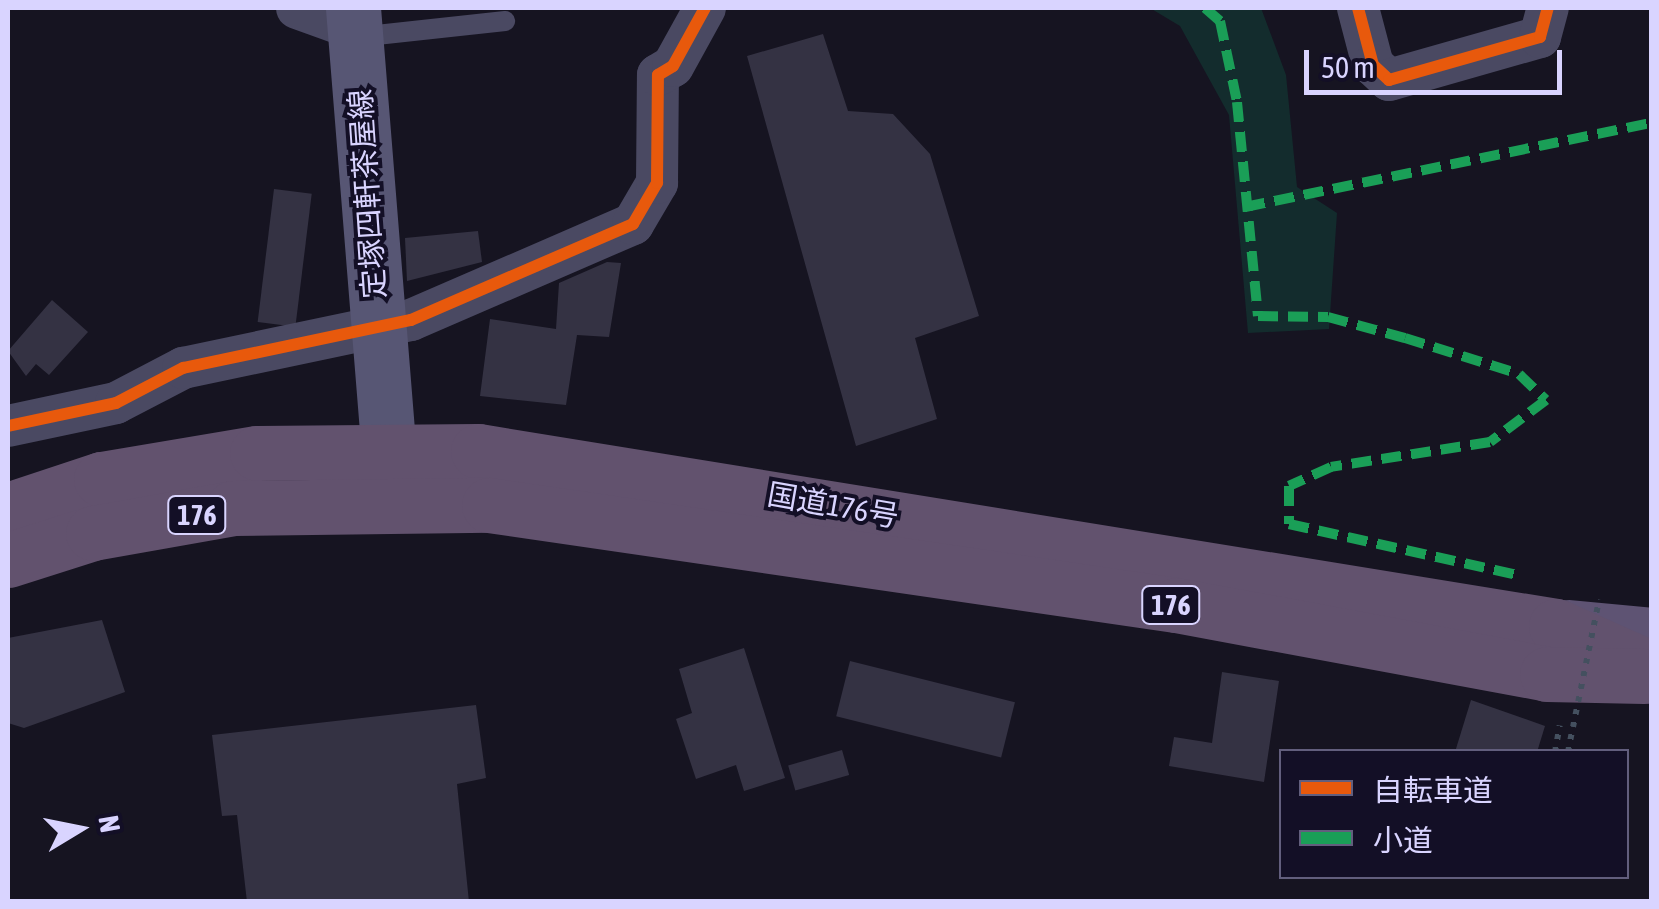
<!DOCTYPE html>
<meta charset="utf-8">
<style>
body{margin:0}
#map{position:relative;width:1659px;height:909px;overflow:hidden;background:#161421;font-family:"Asap Condensed","Noto Sans JP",sans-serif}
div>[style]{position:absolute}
.green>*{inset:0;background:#132c2d}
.building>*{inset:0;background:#343243;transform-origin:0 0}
.path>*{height:6px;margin-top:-3px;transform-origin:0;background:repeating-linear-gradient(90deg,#44505f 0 5px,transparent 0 13px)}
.service>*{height:20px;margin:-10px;padding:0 10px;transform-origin:10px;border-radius:10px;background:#4a4962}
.minor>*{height:42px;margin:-21px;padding:0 21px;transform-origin:21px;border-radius:21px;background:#4a4962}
.secondary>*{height:55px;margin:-27.5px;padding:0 27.5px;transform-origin:27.5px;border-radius:27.5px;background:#575674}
.primary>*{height:55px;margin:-27.5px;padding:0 27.5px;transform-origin:27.5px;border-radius:27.5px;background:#5e5373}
.trunk>*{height:55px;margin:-27.5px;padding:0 27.5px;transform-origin:27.5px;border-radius:27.5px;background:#62526e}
.path-bridge>*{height:6px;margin-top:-3px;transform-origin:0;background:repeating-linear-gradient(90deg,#44505f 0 5px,transparent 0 13px)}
.quiet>*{height:10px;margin-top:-5px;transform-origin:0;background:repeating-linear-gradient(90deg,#1a9f57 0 20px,transparent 0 30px)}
.cycleway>*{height:12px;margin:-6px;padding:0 6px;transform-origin:6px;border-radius:6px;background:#e8590c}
span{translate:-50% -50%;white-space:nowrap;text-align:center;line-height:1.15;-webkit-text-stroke:8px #130f26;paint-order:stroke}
.shield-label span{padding:2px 8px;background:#130f26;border:2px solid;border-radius:8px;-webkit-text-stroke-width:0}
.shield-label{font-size:28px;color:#d9d4ff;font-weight:700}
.street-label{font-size:30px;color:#d9d4ff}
.frame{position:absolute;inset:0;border:10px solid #d9d4ff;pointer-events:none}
.legend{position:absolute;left:1279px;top:749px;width:350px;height:130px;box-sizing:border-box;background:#130f26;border:2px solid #625e7d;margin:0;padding:12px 18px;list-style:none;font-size:30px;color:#d9d4ff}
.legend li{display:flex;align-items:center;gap:20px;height:50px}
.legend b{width:50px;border:2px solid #625e7d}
.north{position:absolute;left:30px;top:779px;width:100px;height:100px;-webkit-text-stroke:8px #130f26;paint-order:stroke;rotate:80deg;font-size:28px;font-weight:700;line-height:40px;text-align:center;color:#d9d4ff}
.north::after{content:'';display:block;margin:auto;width:35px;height:45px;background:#d9d4ff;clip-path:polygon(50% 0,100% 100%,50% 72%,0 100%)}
.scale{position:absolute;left:1304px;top:50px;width:258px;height:45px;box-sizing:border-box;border:5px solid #d9d4ff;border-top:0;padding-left:12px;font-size:30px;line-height:35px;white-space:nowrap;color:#d9d4ff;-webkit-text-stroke:8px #130f26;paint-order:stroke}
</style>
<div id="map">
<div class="green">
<div style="clip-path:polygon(1150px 8px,1261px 8px,1286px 75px,1297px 187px,1337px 213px,1329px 329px,1248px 333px,1229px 115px,1180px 26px)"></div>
</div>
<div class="building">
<div style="clip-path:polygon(823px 34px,848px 111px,893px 114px,930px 154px,979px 316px,915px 338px,937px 419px,856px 446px,747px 56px)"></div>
<div style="left:274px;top:189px;width:38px;height:134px;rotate:7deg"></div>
<div style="clip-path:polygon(478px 231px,482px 262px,407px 281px,405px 238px)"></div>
<div style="clip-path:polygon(607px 262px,621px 263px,609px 337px,577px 335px,566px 405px,480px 396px,490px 319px,556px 329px,559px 283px)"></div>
<div style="clip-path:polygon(52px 300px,88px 332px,49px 375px,36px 364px,26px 376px,8px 351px)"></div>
<div style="clip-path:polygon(102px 620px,125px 692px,24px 728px,8px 723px,8px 638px)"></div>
<div style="clip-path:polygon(744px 648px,785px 778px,744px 791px,736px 765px,696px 779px,676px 719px,692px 713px,679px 669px)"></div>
<div style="left:850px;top:661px;width:170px;height:57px;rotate:14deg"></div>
<div style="clip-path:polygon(1222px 672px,1279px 681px,1264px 782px,1169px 766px,1174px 737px,1212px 743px)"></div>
<div style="clip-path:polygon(1471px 700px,1545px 726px,1537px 752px,1455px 752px)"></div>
<div style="clip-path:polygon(476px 705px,486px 778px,457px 784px,469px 902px,247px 902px,237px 815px,222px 816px,212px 735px)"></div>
<div style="left:842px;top:750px;width:26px;height:56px;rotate:74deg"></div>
</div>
<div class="path">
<div style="left:1555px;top:752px;width:27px;rotate:-80deg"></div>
<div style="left:1568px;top:752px;width:25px;rotate:-79deg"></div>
</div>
<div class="service">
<div style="left:358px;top:37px;width:148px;rotate:-6.2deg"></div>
</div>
<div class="minor">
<div style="left:297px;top:8px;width:62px;rotate:19.9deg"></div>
<div style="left:1358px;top:8px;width:59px;rotate:75.3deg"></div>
<div style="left:1373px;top:65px;width:22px;rotate:43deg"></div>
<div style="left:1389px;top:80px;width:157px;rotate:-15.9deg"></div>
<div style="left:1540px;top:37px;width:30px;rotate:-75deg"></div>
<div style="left:8px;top:426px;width:110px;rotate:-12deg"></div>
<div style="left:116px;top:403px;width:76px;rotate:-27.6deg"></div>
<div style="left:183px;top:368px;width:233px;rotate:-11.9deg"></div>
<div style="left:411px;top:320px;width:242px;rotate:-23.4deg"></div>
<div style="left:633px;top:224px;width:48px;rotate:-59.7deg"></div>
<div style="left:657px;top:183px;width:108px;rotate:-89.5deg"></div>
<div style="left:658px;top:75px;width:17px;rotate:-31deg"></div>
<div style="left:673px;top:66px;width:66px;rotate:-61.1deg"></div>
</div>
<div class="secondary">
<div style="left:353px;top:8px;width:492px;rotate:85.4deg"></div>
</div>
<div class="primary">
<div style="left:1569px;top:627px;width:83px;rotate:5.5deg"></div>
</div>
<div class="trunk">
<div style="left:8px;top:510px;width:98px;rotate:-18.4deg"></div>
<div style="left:101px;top:479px;width:158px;rotate:-9.5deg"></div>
<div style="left:257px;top:453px;width:221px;rotate:-0.5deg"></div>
<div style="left:478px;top:451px;width:1092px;rotate:9.22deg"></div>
<div style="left:1556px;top:626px;width:105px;rotate:24.1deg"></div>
<div style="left:8px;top:560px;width:89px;rotate:-17.6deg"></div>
<div style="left:93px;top:533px;width:142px;rotate:-10.1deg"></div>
<div style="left:233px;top:508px;width:256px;rotate:-0.7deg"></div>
<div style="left:489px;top:505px;width:694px;rotate:8.28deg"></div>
<div style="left:1176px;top:605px;width:377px;rotate:10.5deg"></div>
<div style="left:1547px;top:674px;width:97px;rotate:1.2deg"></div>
</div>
<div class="path-bridge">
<div style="left:1573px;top:727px;width:130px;rotate:-78.4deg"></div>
</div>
<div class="quiet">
<div style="left:1205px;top:8px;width:20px;rotate:41deg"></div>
<div style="left:1220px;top:21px;width:83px;rotate:78.1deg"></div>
<div style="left:1237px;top:102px;width:215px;rotate:84.4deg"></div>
<div style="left:1258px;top:316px;width:70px;rotate:0.8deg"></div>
<div style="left:1328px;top:317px;width:80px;rotate:15.3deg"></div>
<div style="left:1405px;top:338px;width:120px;rotate:17.5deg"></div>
<div style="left:1519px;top:374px;width:37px;rotate:44deg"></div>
<div style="left:1546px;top:400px;width:70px;rotate:143.1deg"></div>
<div style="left:1490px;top:442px;width:161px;rotate:171.1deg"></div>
<div style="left:1331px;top:467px;width:46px;rotate:155.7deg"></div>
<div style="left:1289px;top:486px;width:38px;rotate:90deg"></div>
<div style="left:1289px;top:524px;width:238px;rotate:12.6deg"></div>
<div style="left:1245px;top:207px;width:416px;rotate:-11.7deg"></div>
</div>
<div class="cycleway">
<div style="left:1358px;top:8px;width:59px;rotate:75.3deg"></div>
<div style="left:1373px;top:65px;width:22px;rotate:43deg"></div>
<div style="left:1389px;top:80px;width:157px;rotate:-15.9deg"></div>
<div style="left:1540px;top:37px;width:30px;rotate:-75deg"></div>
<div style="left:8px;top:426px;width:110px;rotate:-12deg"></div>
<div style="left:116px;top:403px;width:76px;rotate:-27.6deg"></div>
<div style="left:183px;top:368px;width:233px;rotate:-11.9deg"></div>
<div style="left:411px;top:320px;width:242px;rotate:-23.4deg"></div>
<div style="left:633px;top:224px;width:48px;rotate:-59.7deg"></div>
<div style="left:657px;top:183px;width:108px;rotate:-89.5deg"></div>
<div style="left:658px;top:75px;width:17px;rotate:-31deg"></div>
<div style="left:673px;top:66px;width:66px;rotate:-61.1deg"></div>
</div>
<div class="shield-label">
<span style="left:197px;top:515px">176</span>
<span style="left:1171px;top:605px">176</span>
</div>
<div class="street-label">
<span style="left:367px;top:194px;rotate:-94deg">定塚四軒茶屋線</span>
<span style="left:833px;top:505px;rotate:10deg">国道176号</span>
</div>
<div class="frame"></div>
<ul class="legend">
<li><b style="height:12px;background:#e8590c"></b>自転車道</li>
<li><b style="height:12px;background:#1a9f57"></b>小道</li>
</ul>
<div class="north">N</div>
<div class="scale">50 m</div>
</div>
